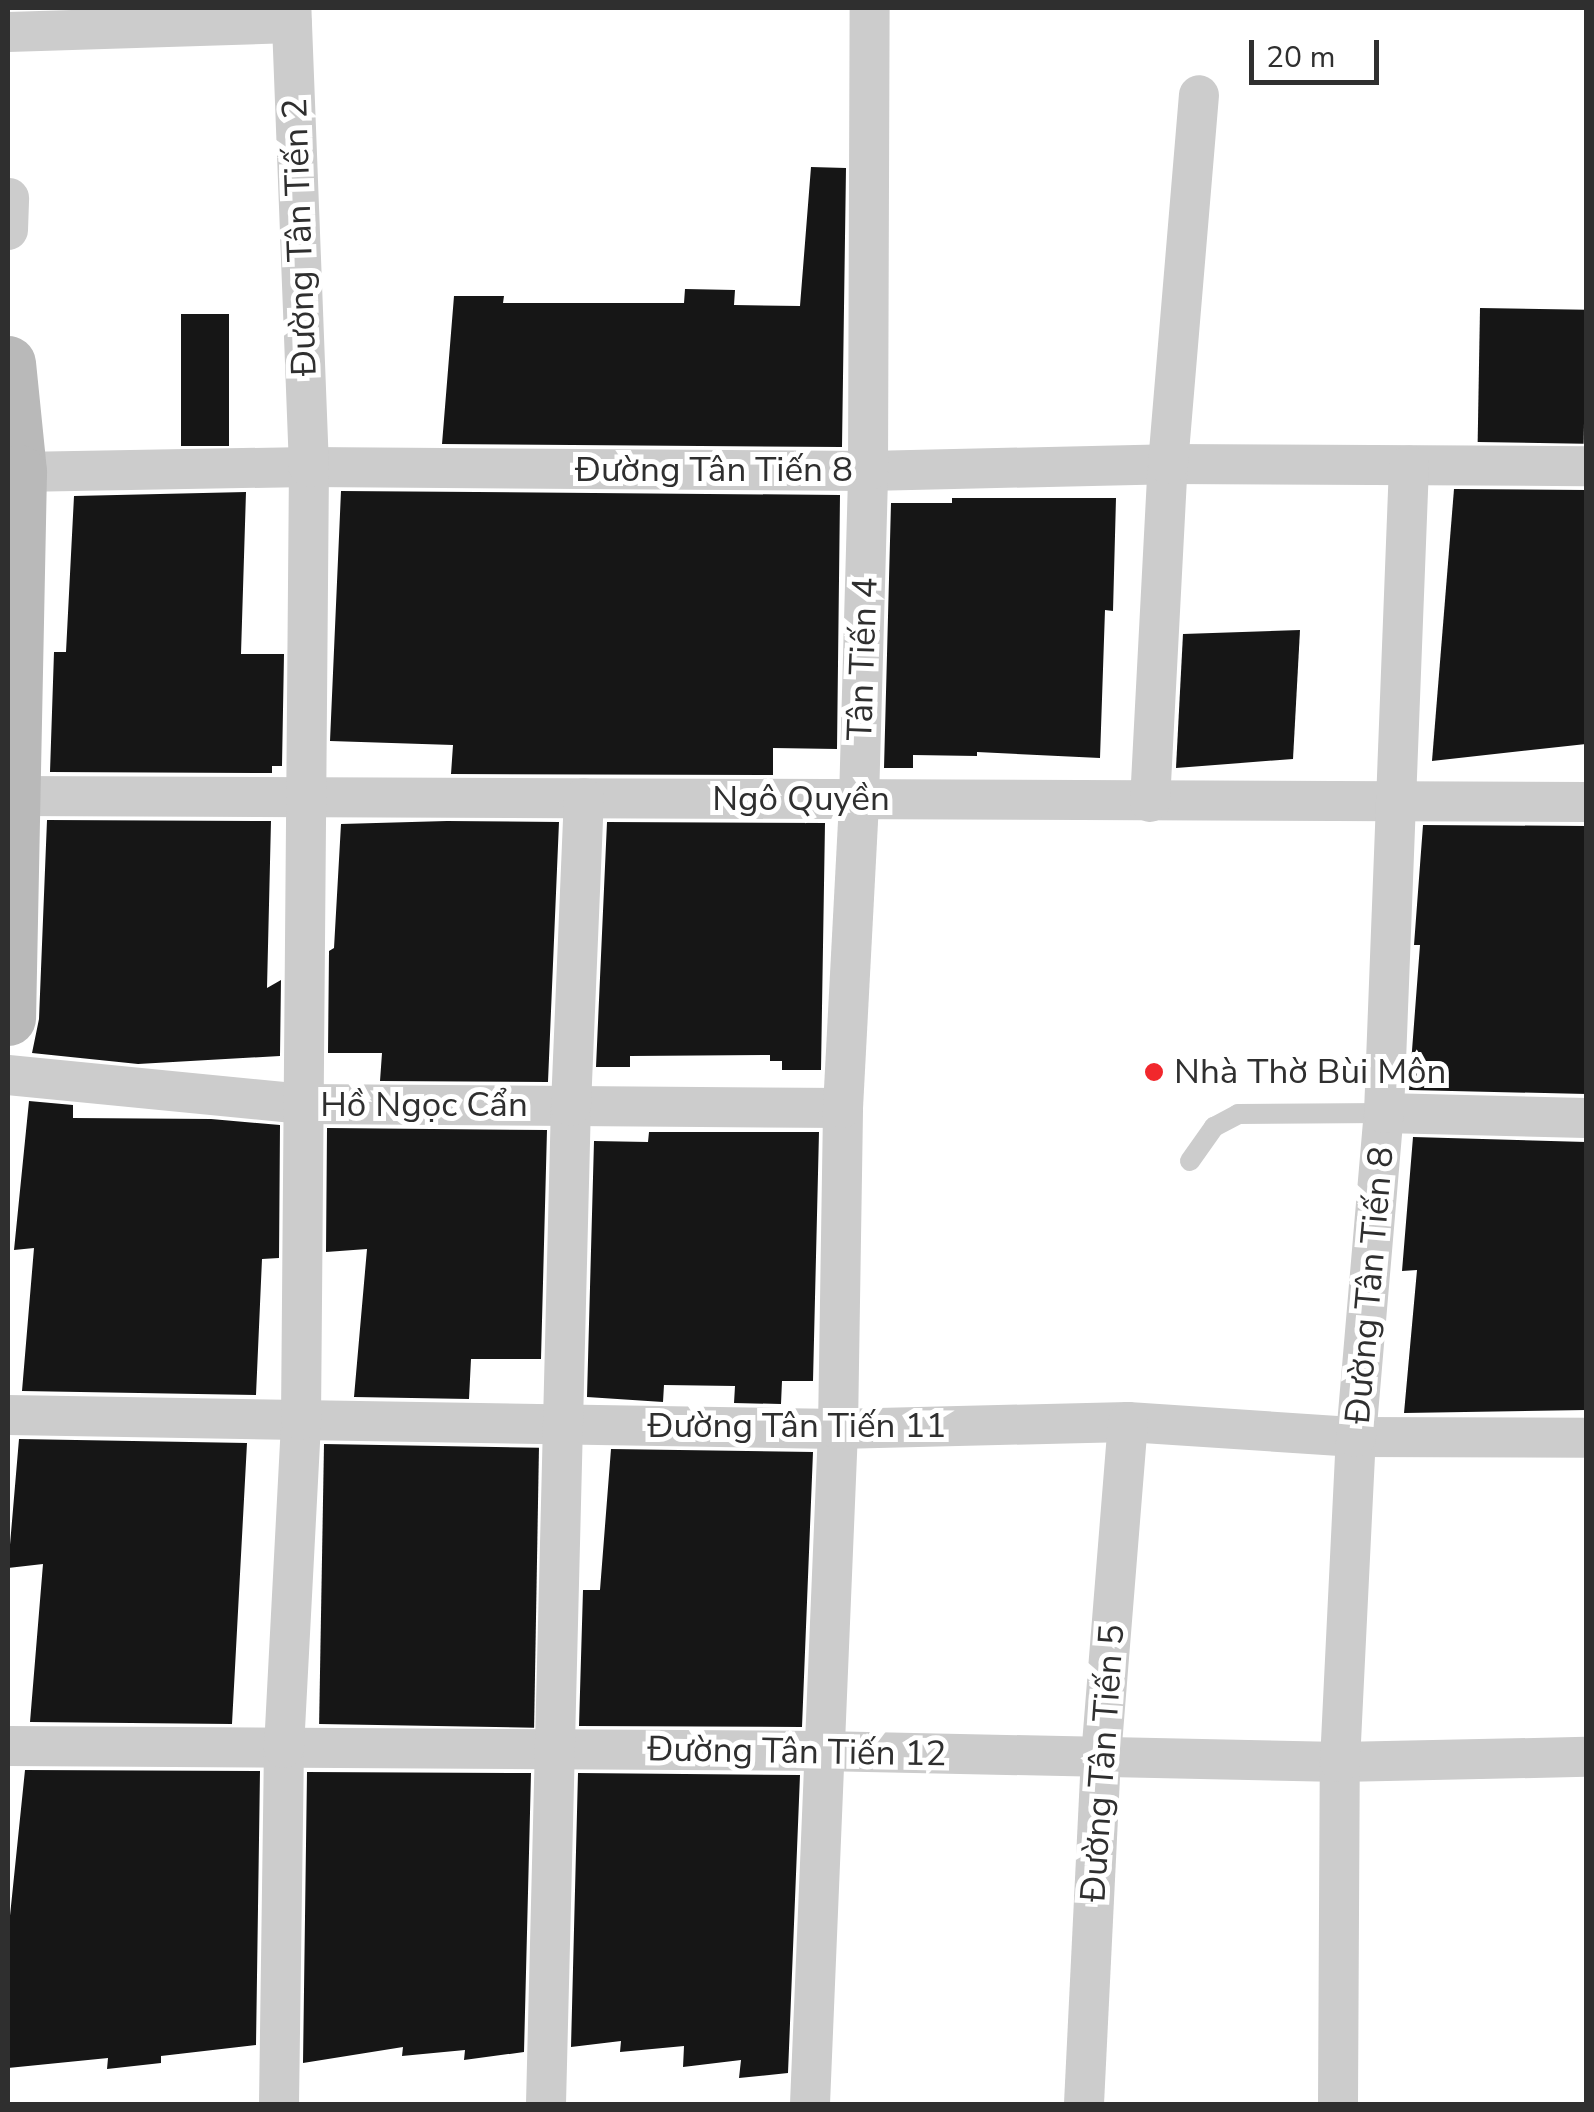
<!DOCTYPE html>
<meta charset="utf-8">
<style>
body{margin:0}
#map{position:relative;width:1594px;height:2112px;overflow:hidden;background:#fff;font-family:"Nunito Sans",sans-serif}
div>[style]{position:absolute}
.building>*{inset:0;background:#161616;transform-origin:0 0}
.lane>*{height:20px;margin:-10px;padding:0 10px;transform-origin:10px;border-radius:10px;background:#ccc}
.street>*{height:40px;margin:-20px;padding:0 20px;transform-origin:20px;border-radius:20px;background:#ccc}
.secondary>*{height:55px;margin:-27.5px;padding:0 27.5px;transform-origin:27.5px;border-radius:27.5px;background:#b9b9b9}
.dots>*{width:28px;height:28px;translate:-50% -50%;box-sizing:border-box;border:5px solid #fff;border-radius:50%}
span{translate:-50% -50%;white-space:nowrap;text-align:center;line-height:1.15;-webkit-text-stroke:10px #fff;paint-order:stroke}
.street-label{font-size:35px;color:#2f2f2f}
.poi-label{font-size:35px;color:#2f2f2f}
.left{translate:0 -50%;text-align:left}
.frame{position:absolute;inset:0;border:10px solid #2f2f2f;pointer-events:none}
.scale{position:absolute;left:1249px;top:40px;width:130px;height:45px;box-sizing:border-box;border:5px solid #2f2f2f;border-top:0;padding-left:12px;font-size:30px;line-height:35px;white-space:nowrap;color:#2f2f2f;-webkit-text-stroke:8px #fff;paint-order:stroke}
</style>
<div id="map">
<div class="building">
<div style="clip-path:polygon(811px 167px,846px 168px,842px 447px,442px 444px,454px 296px,504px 296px,503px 303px,684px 303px,685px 289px,735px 290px,734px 305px,800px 306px)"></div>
<div style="left:1480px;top:308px;width:106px;height:134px;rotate:1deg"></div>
<div style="left:181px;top:314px;width:48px;height:132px"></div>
<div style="clip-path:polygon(1454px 489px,1586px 490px,1586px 744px,1432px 761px)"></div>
<div style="clip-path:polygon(341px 491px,840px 495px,837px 749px,773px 748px,773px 775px,451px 774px,453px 745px,330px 741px)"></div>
<div style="clip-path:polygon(246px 492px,241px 654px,284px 654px,282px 766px,272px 766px,272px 773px,50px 772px,54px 652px,66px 652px,74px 496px)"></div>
<div style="clip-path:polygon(952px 498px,1116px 498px,1113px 611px,1105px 610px,1100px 758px,977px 752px,977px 756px,913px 755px,913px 768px,884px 768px,891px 503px,952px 503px)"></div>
<div style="clip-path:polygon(1300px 630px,1293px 759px,1176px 768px,1183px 634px)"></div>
<div style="clip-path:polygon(47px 820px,271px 821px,267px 988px,281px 980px,280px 1056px,138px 1064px,32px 1053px,39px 1019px)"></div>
<div style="clip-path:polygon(447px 821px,559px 822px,548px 1082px,380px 1081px,382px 1053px,328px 1053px,329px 951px,334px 948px,341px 824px)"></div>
<div style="clip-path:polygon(607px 822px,825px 823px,821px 1070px,782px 1070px,782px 1061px,770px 1061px,770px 1055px,630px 1056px,630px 1067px,596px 1067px)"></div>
<div style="clip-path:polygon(1423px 825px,1586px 826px,1586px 1094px,1409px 1090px,1420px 945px,1414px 945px)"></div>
<div style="clip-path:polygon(29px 1101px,73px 1105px,73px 1118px,211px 1119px,280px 1125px,279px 1258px,262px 1259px,256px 1395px,22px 1391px,34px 1248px,14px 1250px)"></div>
<div style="clip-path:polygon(327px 1128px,547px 1130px,541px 1359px,471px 1359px,469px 1399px,354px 1397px,367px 1249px,326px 1252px)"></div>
<div style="clip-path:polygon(649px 1132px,819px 1132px,813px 1381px,782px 1381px,781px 1404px,734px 1403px,735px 1386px,664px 1385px,663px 1402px,587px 1397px,594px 1141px,648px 1142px)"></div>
<div style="clip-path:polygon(1413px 1137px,1586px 1142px,1586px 1410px,1404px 1413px,1417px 1270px,1402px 1271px)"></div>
<div style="clip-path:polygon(19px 1439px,247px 1443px,232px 1724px,30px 1722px,43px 1564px,8px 1568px)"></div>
<div style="left:324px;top:1444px;width:215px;height:280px;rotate:1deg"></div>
<div style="clip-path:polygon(611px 1449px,813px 1452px,802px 1727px,579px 1726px,583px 1590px,600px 1590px)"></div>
<div style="clip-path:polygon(25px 1770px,260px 1771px,256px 2045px,161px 2056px,161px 2063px,107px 2069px,108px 2058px,8px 2068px,8px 1935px)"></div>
<div style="clip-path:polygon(307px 1772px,531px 1773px,524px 2052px,464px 2060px,465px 2050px,402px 2056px,403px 2047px,303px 2063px)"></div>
<div style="clip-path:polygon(578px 1773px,800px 1775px,788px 2073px,739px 2078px,741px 2060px,683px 2067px,684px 2046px,620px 2052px,621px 2041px,571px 2047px)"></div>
</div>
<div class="lane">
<div style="left:1190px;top:1161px;width:42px;rotate:-54.8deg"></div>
<div style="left:1214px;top:1127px;width:27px;rotate:-28deg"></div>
<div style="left:1238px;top:1114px;width:146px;rotate:-0.4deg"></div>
</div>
<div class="street">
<div style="left:8px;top:32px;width:284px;rotate:-1.8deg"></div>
<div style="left:8px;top:230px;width:32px;rotate:-88deg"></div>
<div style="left:19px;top:472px;width:290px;rotate:-1deg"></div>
<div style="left:309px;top:467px;width:559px;rotate:0.41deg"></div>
<div style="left:868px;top:471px;width:300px;rotate:-1.3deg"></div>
<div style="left:1168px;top:464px;width:418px;rotate:0.3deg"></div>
<div style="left:15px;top:796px;width:1571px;rotate:0.22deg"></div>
<div style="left:1150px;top:802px;width:338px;rotate:-87deg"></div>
<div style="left:1168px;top:464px;width:370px;rotate:-85.2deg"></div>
<div style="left:8px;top:1075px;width:297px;rotate:5.6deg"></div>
<div style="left:304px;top:1104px;width:539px;rotate:0.43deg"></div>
<div style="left:1384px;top:1113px;width:202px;rotate:1.4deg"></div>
<div style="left:8px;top:1415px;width:830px;rotate:0.97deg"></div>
<div style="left:838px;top:1429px;width:290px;rotate:-1.4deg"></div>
<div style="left:1128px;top:1422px;width:228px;rotate:3.8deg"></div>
<div style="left:1356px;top:1437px;width:230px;rotate:0.2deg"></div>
<div style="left:8px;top:1746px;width:813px;rotate:0.35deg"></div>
<div style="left:821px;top:1751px;width:519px;rotate:1.21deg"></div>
<div style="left:1340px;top:1762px;width:246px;rotate:-1.2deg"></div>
<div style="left:279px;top:2104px;width:356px;rotate:-89.2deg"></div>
<div style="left:284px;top:1748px;width:328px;rotate:-87deg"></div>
<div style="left:301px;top:1420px;width:953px;rotate:-89.52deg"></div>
<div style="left:309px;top:467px;width:459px;rotate:-92.2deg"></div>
<div style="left:546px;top:2104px;width:998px;rotate:-88.57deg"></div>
<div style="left:571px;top:1106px;width:308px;rotate:-87.6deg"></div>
<div style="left:810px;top:2104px;width:676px;rotate:-87.62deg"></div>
<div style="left:838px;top:1429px;width:321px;rotate:-89.1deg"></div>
<div style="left:843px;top:1108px;width:308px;rotate:-87deg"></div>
<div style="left:859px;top:800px;width:329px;rotate:-88.4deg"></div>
<div style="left:868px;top:471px;width:463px;rotate:-89.8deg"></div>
<div style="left:1084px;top:2104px;width:347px;rotate:-87.2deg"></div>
<div style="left:1101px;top:1757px;width:336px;rotate:-85.4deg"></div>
<div style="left:1338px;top:2104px;width:342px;rotate:-89.7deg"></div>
<div style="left:1340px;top:1762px;width:325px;rotate:-87.2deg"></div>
<div style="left:1356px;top:1437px;width:325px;rotate:-85.1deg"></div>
<div style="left:1384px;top:1113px;width:648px;rotate:-87.79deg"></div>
</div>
<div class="secondary">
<div style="left:8px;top:363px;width:110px;rotate:84.2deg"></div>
<div style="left:19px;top:472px;width:546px;rotate:91.15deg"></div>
</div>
<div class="dots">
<div style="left:1154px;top:1072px;background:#f1272c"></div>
</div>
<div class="street-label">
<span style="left:300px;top:237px;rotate:-92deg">Đường Tân Tiến 2</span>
<span style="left:714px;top:470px">Đường Tân Tiến 8</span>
<span style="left:863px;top:659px;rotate:-88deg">Tân Tiến 4</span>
<span style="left:801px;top:799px">Ngô Quyền</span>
<span style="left:424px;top:1105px">Hồ Ngọc Cẩn</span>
<span style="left:1370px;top:1285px;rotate:-85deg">Đường Tân Tiến 8</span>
<span style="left:797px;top:1426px">Đường Tân Tiến 11</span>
<span style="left:797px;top:1752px;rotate:1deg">Đường Tân Tiến 12</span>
<span style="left:1103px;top:1763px;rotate:-86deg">Đường Tân Tiến 5</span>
</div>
<div class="poi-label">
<span class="left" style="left:1174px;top:1072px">Nhà Thờ Bùi Môn</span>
</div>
<div class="frame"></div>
<div class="scale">20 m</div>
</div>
